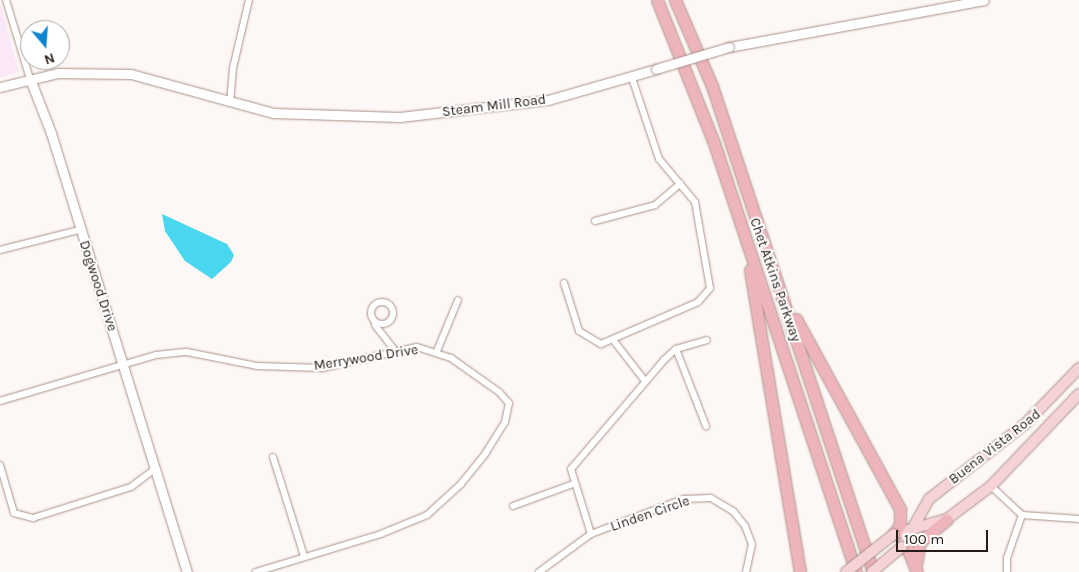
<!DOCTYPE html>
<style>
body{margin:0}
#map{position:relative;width:1079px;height:572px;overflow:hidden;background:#fdf7f5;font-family:Karla,sans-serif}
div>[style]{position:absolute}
.education>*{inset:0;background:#fae8f9}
.water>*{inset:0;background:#49d6ef}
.roads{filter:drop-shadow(0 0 1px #aa9186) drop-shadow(0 0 1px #aa9186)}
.street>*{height:6px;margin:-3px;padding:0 3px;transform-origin:3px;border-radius:3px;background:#fff}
.street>.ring{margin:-3px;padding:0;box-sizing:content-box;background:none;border:6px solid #fff;border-radius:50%}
.secondary>*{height:9px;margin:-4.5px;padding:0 4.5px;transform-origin:4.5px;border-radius:4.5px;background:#fff}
.primary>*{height:10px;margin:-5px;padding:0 5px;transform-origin:5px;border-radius:5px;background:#f5d2d6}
.highway>*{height:11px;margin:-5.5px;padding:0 5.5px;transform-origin:5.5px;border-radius:5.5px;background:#eeb4bb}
.bridges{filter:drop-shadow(0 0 1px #aa9186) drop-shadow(0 0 1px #aa9186)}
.secondary-bridge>*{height:9px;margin:-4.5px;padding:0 4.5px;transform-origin:4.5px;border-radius:4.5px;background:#fff}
.primary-bridge>*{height:10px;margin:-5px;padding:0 5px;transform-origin:5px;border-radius:5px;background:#f5d2d6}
span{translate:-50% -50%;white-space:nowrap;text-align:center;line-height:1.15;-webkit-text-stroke:4px #fff;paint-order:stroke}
.street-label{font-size:14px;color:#251c17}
.north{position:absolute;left:20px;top:20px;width:50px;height:50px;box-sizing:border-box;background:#fff;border:1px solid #a8a4a2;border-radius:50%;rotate:162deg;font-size:14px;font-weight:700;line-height:20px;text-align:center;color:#251c17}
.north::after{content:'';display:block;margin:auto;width:18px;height:22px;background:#0b86ce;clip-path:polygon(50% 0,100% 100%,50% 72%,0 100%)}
.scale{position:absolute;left:896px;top:530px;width:92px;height:22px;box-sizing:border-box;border:2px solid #251c17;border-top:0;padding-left:6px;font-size:15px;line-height:18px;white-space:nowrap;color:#251c17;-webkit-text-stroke:4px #fff;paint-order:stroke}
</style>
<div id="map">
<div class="education">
<div style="clip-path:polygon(0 3px,19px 72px,0 78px)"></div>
</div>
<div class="water">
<div style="clip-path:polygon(162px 214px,227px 244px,234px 255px,231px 262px,212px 279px,185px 261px,165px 231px)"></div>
</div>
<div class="roads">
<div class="street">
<div style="left:6px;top:0;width:83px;rotate:73.1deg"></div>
<div style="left:230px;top:103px;width:35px;rotate:-85deg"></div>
<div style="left:233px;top:68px;width:70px;rotate:-76.8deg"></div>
<div style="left:595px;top:221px;width:62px;rotate:-14.9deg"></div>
<div style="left:655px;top:205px;width:33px;rotate:-40deg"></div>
<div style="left:0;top:250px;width:81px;rotate:-14.2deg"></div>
<div style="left:564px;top:283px;width:50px;rotate:72.6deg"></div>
<div style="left:579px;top:331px;width:26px;rotate:31deg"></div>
<div style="left:601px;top:344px;width:106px;rotate:-23.4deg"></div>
<div style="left:698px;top:302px;width:18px;rotate:-49deg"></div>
<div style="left:710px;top:288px;width:87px;rotate:-99.9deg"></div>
<div style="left:695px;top:202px;width:56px;rotate:-129.9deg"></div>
<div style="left:659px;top:159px;width:85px;rotate:-108.4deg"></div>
<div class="ring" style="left:371px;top:302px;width:16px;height:16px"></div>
<div style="left:375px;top:325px;width:34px;rotate:52deg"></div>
<div style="left:614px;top:341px;width:51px;rotate:52.2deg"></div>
<div style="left:676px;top:349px;width:83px;rotate:68.7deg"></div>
<div style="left:437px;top:351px;width:55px;rotate:-67.6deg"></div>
<div style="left:0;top:401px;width:163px;rotate:-16.4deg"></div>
<div style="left:156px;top:355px;width:31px;rotate:-6deg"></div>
<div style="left:187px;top:352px;width:71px;rotate:11.3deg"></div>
<div style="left:257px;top:366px;width:65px;rotate:1.8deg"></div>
<div style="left:322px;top:368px;width:97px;rotate:-12.5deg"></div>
<div style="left:417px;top:347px;width:36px;rotate:18deg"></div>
<div style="left:451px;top:358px;width:59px;rotate:35.3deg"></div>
<div style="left:499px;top:392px;width:15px;rotate:48deg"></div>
<div style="left:509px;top:403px;width:19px;rotate:102deg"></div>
<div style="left:505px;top:422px;width:36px;rotate:122deg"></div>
<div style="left:486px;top:453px;width:40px;rotate:129deg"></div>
<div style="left:461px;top:484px;width:46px;rotate:137.6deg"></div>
<div style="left:427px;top:515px;width:50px;rotate:157.6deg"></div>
<div style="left:381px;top:534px;width:131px;rotate:163.1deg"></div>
<div style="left:273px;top:457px;width:104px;rotate:72.6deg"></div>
<div style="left:0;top:465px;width:50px;rotate:73.7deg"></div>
<div style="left:14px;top:513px;width:20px;rotate:15deg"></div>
<div style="left:33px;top:518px;width:103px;rotate:-17.6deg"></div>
<div style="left:131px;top:487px;width:30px;rotate:-37deg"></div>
<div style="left:991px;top:486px;width:42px;rotate:43.1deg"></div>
<div style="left:1022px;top:515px;width:57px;rotate:4deg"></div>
<div style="left:513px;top:506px;width:64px;rotate:-20.1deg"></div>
<div style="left:591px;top:534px;width:68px;rotate:-107.1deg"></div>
<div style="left:571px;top:469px;width:143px;rotate:-49.5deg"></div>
<div style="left:664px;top:360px;width:16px;rotate:-43deg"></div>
<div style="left:676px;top:349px;width:32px;rotate:-16deg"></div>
<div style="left:539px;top:572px;width:64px;rotate:-36.2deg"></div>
<div style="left:591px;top:534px;width:98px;rotate:-20.8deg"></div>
<div style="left:683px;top:499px;width:28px;rotate:-2deg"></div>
<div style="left:711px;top:498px;width:26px;rotate:31deg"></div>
<div style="left:733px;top:511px;width:19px;rotate:51deg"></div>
<div style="left:745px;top:526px;width:19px;rotate:69deg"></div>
<div style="left:752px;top:544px;width:29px;rotate:102deg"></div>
<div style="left:1007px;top:572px;width:14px;rotate:-90deg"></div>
<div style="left:1007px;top:558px;width:46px;rotate:-70.8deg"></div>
</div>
<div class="secondary">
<div style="left:729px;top:47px;width:259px;rotate:-10.4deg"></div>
<div style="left:30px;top:79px;width:58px;rotate:68.7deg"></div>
<div style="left:51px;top:133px;width:460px;rotate:72.8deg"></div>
<div style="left:0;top:87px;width:60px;rotate:-13.6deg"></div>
<div style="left:58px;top:73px;width:73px;rotate:0.8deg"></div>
<div style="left:131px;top:74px;width:148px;rotate:15.3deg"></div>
<div style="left:274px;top:113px;width:126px;rotate:1.8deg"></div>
<div style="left:400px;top:117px;width:149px;rotate:-6.6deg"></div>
<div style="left:548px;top:100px;width:112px;rotate:-16deg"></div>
</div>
<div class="primary">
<div style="left:894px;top:534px;width:55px;rotate:-15.8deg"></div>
<div style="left:947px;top:519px;width:55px;rotate:-36.9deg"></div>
<div style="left:991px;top:486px;width:127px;rotate:-46.3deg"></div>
<div style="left:902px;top:547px;width:55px;rotate:-60.6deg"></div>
<div style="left:929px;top:499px;width:122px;rotate:-38deg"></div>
<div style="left:1025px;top:424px;width:78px;rotate:-46deg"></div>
</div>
<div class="highway">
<div style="left:657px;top:0;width:154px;rotate:68.3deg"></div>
<div style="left:714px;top:143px;width:452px;rotate:71.7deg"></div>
<div style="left:675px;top:0;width:94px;rotate:66.7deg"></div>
<div style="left:712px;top:86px;width:512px;rotate:71.67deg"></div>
<div style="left:750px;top:270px;width:306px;rotate:80.6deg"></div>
<div style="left:796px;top:319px;width:217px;rotate:61.3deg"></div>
<div style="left:900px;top:509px;width:15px;rotate:90deg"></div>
<div style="left:900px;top:524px;width:12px;rotate:121deg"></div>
<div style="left:902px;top:547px;width:7px;rotate:27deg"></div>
<div style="left:908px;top:550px;width:24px;rotate:68deg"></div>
<div style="left:916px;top:564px;width:22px;rotate:-80deg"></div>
<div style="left:920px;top:542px;width:35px;rotate:-40deg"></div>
</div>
</div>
<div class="bridges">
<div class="secondary-bridge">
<div style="left:656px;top:69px;width:76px;rotate:-16.8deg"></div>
</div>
<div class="primary-bridge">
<div style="left:846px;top:572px;width:61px;rotate:-38.4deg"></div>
<div style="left:872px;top:572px;width:39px;rotate:-40deg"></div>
</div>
</div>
<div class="street-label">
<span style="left:494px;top:106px;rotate:-7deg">Steam Mill Road</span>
<span style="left:775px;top:280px;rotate:71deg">Chet Atkins Parkway</span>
<span style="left:98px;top:286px;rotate:72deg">Dogwood Drive</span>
<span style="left:366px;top:358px;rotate:-9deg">Merrywood Drive</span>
<span style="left:995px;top:447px;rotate:-38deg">Buena Vista Road</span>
<span style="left:650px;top:514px;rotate:-19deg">Linden Circle</span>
</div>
<div class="north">N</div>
<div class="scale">100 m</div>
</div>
